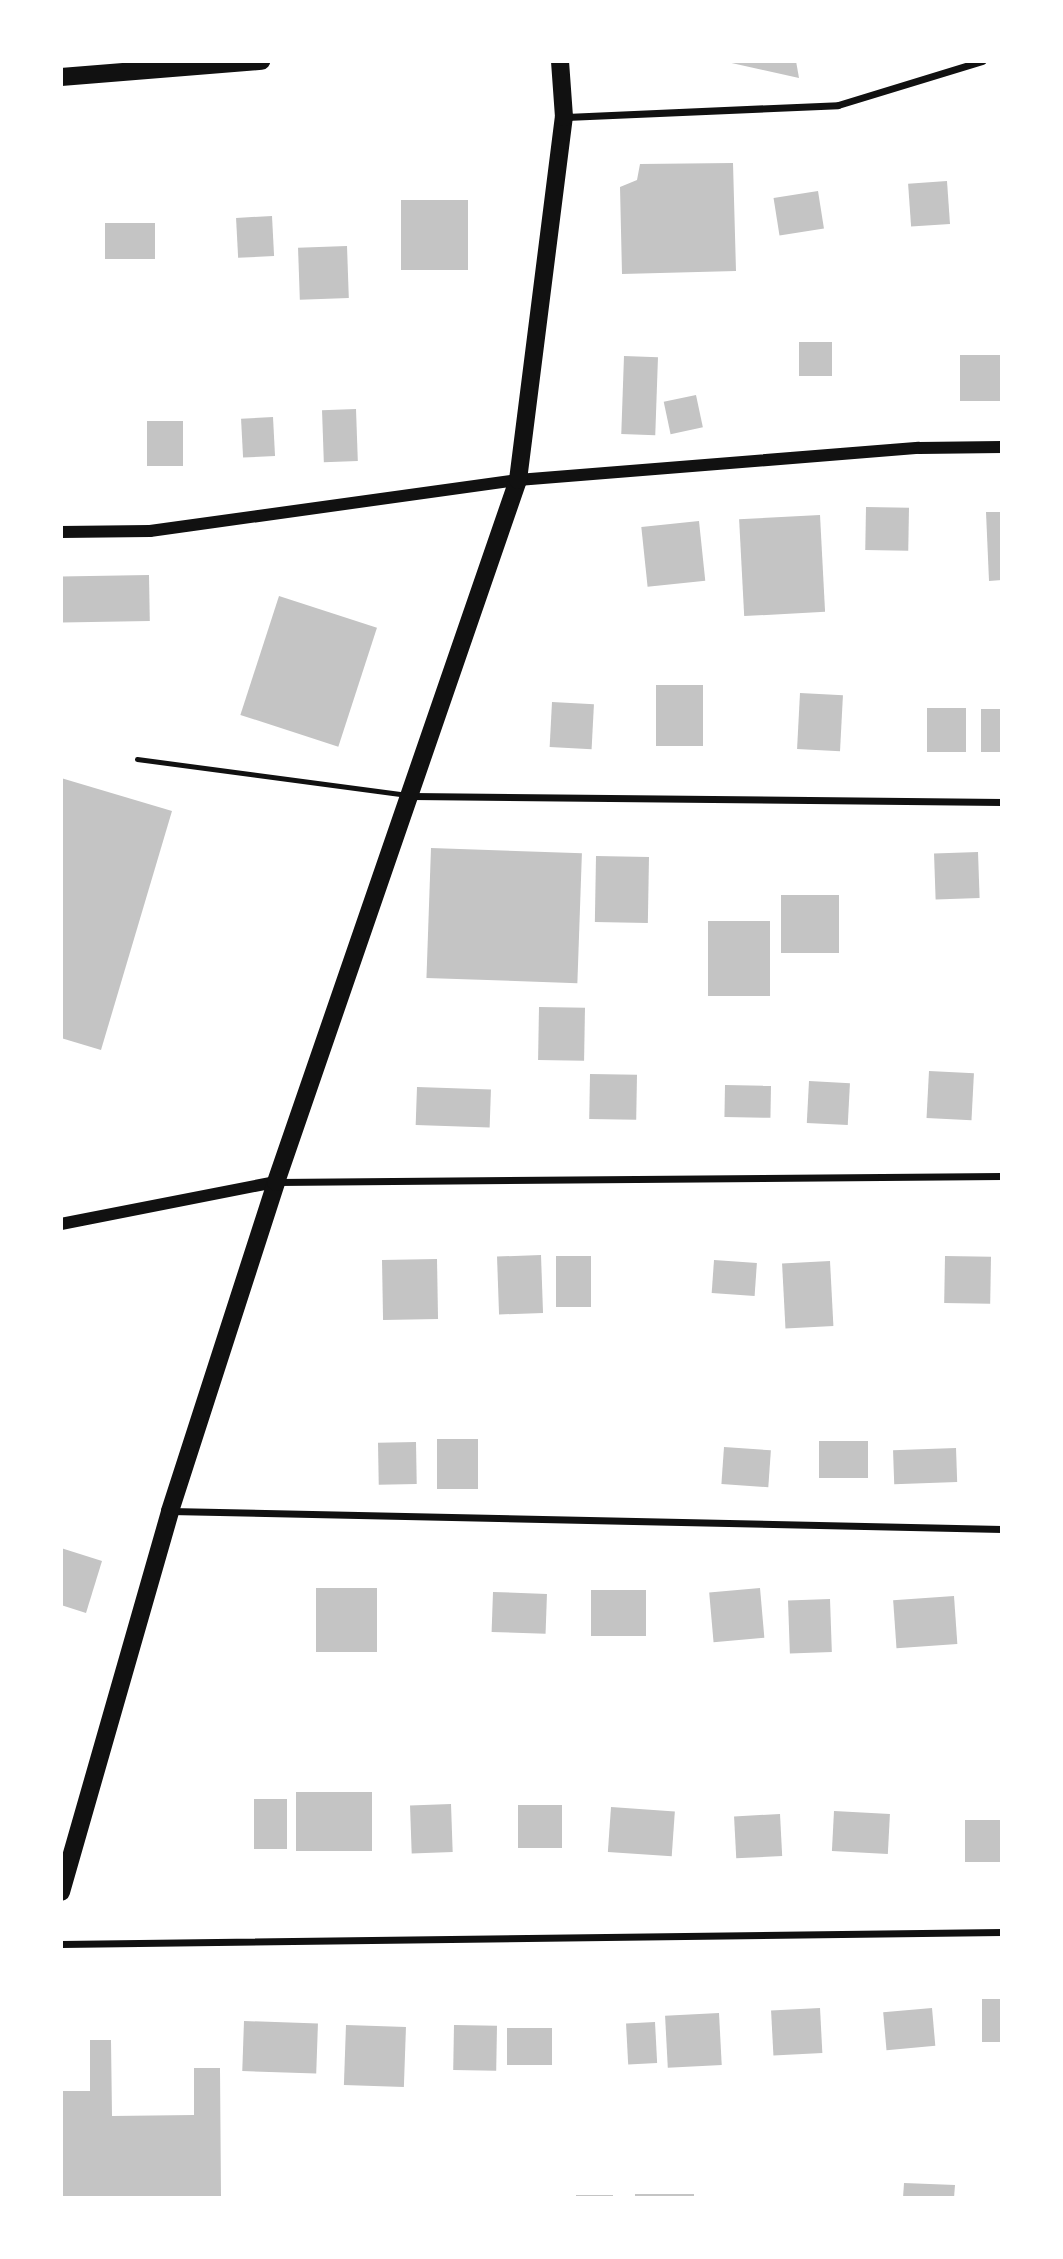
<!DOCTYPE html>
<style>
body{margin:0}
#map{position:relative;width:1063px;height:2259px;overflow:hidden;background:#fff;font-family:Lato,sans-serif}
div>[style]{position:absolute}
.building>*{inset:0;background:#c4c4c4;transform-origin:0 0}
.service>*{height:5px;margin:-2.5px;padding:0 2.5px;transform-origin:2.5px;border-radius:2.5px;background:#111}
.minor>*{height:7px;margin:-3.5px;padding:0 3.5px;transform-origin:3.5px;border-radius:3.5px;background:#111}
.tertiary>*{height:12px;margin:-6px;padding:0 6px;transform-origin:6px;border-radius:6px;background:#111}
.primary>*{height:18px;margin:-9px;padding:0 9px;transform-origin:9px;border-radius:9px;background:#111}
span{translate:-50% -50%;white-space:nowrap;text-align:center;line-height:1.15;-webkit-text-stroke:5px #fff;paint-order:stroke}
.frame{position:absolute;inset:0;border:63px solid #fff;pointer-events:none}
</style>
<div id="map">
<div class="building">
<div style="clip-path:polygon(727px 61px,796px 61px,799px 78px,727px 62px)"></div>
<div style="clip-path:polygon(733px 163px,736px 271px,622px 274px,620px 187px,637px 180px,640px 164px)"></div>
<div style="left:947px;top:181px;width:43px;height:39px;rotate:86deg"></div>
<div style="left:818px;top:191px;width:38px;height:45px;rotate:81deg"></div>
<div style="left:468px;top:200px;width:70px;height:67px;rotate:90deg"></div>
<div style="left:272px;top:216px;width:40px;height:36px;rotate:87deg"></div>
<div style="left:155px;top:223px;width:36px;height:50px;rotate:90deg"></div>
<div style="left:347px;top:246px;width:52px;height:49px;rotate:88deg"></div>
<div style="left:799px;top:342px;width:33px;height:34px"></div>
<div style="left:1002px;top:355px;width:46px;height:42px;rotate:90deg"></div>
<div style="left:624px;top:356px;width:34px;height:78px;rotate:2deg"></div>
<div style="left:696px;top:395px;width:33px;height:33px;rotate:78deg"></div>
<div style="left:356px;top:409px;width:52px;height:34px;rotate:88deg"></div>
<div style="left:273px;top:417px;width:39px;height:32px;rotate:87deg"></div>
<div style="left:147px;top:421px;width:36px;height:45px"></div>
<div style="left:866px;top:507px;width:43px;height:43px;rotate:1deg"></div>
<div style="clip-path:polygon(986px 512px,1002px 512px,1002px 580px,989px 581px)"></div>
<div style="left:820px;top:515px;width:97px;height:81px;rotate:87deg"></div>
<div style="left:699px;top:521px;width:60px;height:58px;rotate:84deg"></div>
<div style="left:149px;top:575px;width:46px;height:88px;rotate:89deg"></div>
<div style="left:279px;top:596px;width:103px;height:125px;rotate:18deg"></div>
<div style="left:703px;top:685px;width:61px;height:47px;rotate:90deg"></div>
<div style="left:800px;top:693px;width:43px;height:56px;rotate:3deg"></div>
<div style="left:552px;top:702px;width:42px;height:45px;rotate:3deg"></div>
<div style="left:927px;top:708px;width:39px;height:44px"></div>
<div style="left:1002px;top:709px;width:43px;height:21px;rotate:90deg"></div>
<div style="clip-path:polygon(61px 778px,172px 811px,101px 1050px,61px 1038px)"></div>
<div style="left:431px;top:848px;width:151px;height:130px;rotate:2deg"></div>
<div style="left:978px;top:852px;width:46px;height:44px;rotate:88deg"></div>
<div style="left:596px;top:856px;width:53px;height:66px;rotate:1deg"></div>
<div style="left:781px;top:895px;width:58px;height:58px"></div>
<div style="left:708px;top:921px;width:62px;height:75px"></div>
<div style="left:539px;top:1007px;width:46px;height:53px;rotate:1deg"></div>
<div style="left:929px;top:1071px;width:45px;height:47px;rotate:3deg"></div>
<div style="left:590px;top:1074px;width:47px;height:45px;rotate:1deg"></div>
<div style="left:809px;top:1081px;width:41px;height:42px;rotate:3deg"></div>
<div style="left:725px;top:1085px;width:46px;height:32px;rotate:1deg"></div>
<div style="left:417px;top:1087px;width:74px;height:38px;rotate:2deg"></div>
<div style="left:541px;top:1255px;width:58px;height:44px;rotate:88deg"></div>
<div style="left:591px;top:1256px;width:51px;height:35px;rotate:90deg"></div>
<div style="left:945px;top:1256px;width:46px;height:47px;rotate:1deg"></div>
<div style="left:437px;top:1259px;width:60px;height:55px;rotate:89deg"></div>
<div style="left:714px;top:1260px;width:43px;height:33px;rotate:4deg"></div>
<div style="left:830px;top:1261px;width:65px;height:48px;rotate:87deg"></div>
<div style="left:437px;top:1439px;width:41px;height:50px"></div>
<div style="left:819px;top:1441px;width:49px;height:37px"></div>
<div style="left:416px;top:1442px;width:42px;height:38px;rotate:89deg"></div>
<div style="left:724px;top:1447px;width:47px;height:37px;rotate:4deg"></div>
<div style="left:956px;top:1448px;width:34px;height:63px;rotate:88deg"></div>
<div style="clip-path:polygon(61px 1548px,102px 1561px,86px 1613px,61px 1605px)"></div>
<div style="left:316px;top:1588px;width:61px;height:64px"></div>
<div style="left:760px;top:1588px;width:50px;height:51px;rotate:85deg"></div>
<div style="left:591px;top:1590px;width:55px;height:46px"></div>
<div style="left:493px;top:1592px;width:54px;height:40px;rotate:2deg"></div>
<div style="left:954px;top:1596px;width:48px;height:61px;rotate:86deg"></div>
<div style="left:830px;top:1599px;width:53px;height:42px;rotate:88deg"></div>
<div style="left:372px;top:1792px;width:59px;height:76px;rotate:90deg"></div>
<div style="left:254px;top:1799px;width:33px;height:50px"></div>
<div style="left:451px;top:1804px;width:48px;height:41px;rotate:88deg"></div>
<div style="left:518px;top:1805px;width:44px;height:43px"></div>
<div style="left:611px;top:1807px;width:64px;height:45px;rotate:4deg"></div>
<div style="left:834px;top:1811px;width:56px;height:40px;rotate:3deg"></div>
<div style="left:780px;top:1814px;width:42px;height:46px;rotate:87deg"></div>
<div style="left:965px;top:1820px;width:36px;height:42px"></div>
<div style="left:982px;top:1999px;width:20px;height:43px"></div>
<div style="left:820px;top:2008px;width:45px;height:49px;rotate:87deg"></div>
<div style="left:932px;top:2008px;width:38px;height:49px;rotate:85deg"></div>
<div style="left:719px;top:2013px;width:52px;height:54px;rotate:87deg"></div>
<div style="left:244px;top:2021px;width:74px;height:50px;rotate:2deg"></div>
<div style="left:655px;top:2022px;width:41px;height:29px;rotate:87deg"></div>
<div style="left:346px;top:2025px;width:60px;height:60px;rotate:2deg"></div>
<div style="left:454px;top:2025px;width:43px;height:45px;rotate:1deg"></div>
<div style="left:507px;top:2028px;width:45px;height:37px"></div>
<div style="clip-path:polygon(90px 2040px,111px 2040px,112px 2116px,194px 2115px,194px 2068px,220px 2068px,221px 2198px,61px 2198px,61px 2091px,90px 2091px)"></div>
<div style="clip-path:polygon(904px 2183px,955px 2185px,954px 2198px,903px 2198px)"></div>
<div style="left:635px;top:2194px;width:59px;height:4px"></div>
<div style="left:576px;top:2195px;width:37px;height:3px"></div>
</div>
<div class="service">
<div style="left:137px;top:759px;width:271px;rotate:7.6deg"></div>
</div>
<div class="minor">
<div style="left:566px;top:117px;width:272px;rotate:-2.5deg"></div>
<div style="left:838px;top:105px;width:151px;rotate:-17deg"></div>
<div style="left:412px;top:796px;width:590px;rotate:0.58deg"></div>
<div style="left:277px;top:1182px;width:725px;rotate:-0.47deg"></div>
<div style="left:170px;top:1511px;width:832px;rotate:1.24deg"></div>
<div style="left:61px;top:1944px;width:941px;rotate:-0.73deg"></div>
</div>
<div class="tertiary">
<div style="left:61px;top:532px;width:89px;rotate:-0.6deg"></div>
<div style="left:150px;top:531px;width:372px;rotate:-7.9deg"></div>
<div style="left:518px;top:480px;width:402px;rotate:-4.6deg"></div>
<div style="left:919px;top:448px;width:83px;rotate:-0.7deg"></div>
<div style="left:61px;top:1224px;width:219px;rotate:-11.1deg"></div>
</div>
<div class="primary">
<div style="left:61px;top:77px;width:201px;rotate:-4.6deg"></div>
<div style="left:61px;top:1892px;width:396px;rotate:-74deg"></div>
<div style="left:170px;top:1511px;width:346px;rotate:-72.1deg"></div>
<div style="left:276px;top:1182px;width:743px;rotate:-70.98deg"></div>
<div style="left:518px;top:480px;width:366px;rotate:-82.8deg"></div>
<div style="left:564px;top:117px;width:56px;rotate:-94.1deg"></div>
</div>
<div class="frame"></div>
</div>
